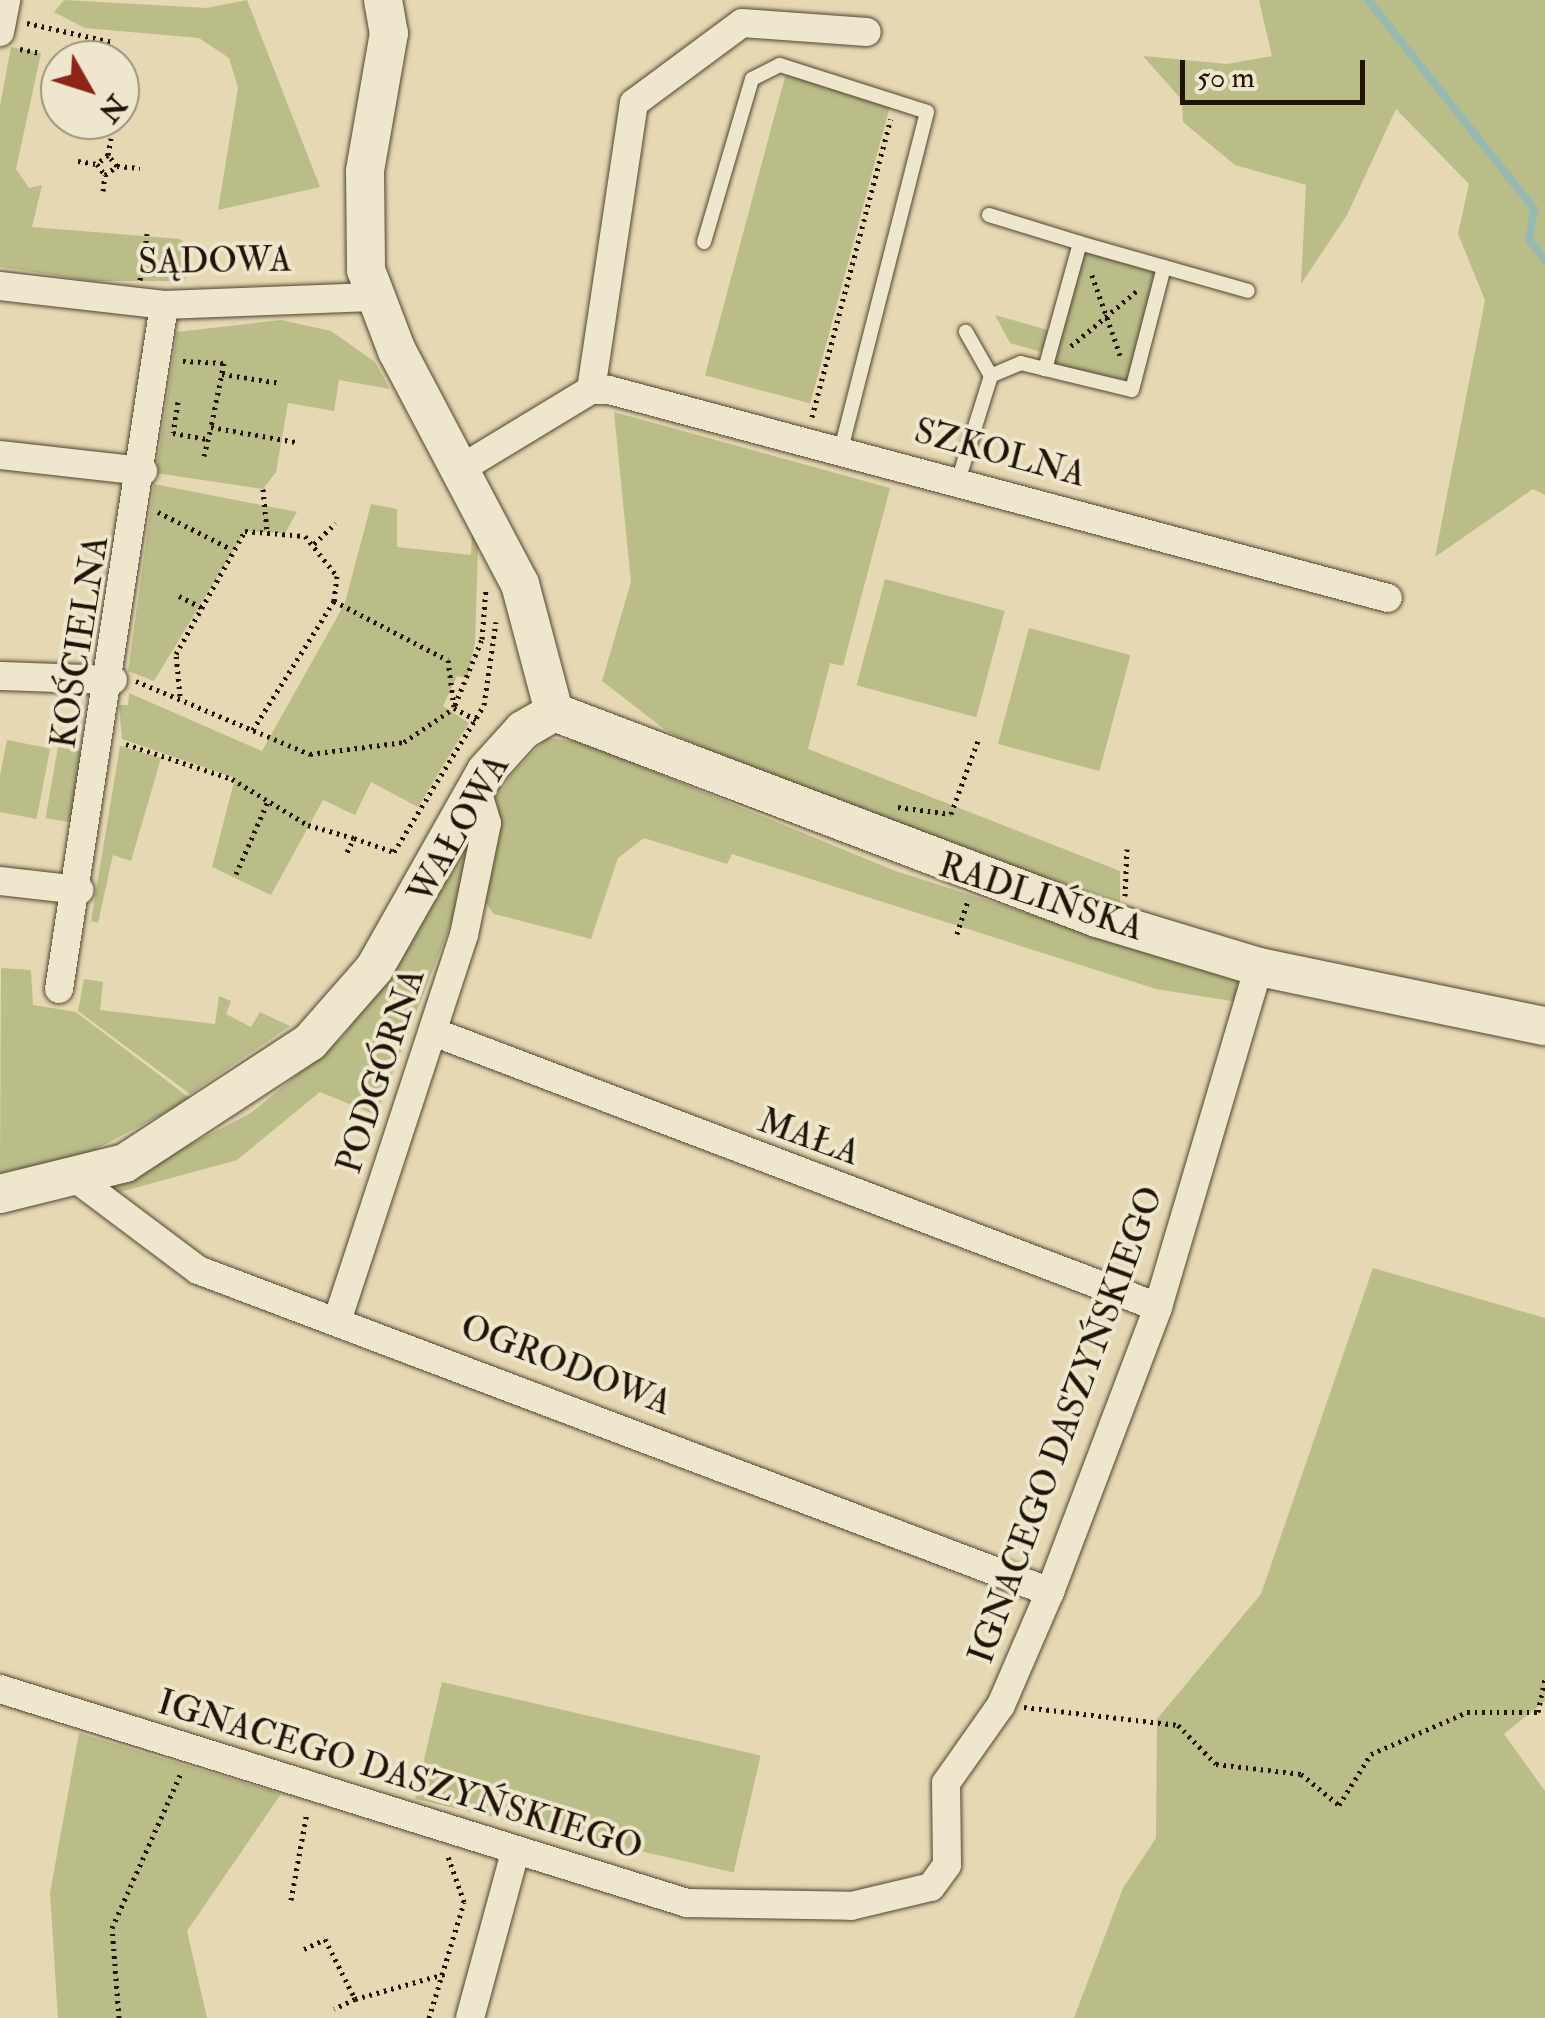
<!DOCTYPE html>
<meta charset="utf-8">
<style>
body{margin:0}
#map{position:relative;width:1545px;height:2018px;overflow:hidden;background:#e5d8b2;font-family:"IM FELL Double Pica",serif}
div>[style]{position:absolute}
.green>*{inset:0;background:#babd88;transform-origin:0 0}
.stream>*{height:8px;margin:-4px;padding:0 4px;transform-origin:4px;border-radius:4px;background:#96b9b1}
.path>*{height:5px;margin-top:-2.5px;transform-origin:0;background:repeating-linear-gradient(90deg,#211407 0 2.5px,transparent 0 7.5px)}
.roads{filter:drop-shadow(0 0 2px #524532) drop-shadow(0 0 2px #524532)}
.lane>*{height:14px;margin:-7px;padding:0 7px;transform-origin:7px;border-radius:7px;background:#eee6cd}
.street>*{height:28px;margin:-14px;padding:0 14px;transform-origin:14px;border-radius:14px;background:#eee6cd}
.secondary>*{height:38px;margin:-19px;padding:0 19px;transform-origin:19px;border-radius:19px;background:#eee6cd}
span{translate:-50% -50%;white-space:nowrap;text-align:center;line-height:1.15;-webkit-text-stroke:8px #eee6cd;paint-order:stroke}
.street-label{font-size:35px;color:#211407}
.north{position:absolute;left:40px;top:40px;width:100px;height:100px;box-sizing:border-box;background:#eee6cd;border:2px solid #9c927e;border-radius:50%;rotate:129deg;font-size:28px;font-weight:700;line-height:40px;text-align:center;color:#211407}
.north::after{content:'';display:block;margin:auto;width:35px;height:45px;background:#8f2418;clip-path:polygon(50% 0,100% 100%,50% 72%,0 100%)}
.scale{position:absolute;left:1180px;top:60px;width:185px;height:45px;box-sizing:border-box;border:5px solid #211407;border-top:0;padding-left:12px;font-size:30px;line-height:35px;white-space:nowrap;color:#211407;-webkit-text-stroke:8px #eee6cd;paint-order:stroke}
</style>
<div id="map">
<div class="green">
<div style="clip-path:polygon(64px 0,207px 8px,247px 0,320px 187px,218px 210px,238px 88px,229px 58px,199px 38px,85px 28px,54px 12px)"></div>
<div style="clip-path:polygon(1259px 0,1545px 0,1545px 495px,1533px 489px,1435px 557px,1485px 300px,1458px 234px,1469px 184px,1396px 109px,1347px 215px,1301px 284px,1306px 185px,1235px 165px,1183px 122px,1182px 100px,1143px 56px,1227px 64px,1272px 56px)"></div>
<div style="clip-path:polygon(11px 47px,41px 53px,16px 169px,29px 188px,42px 185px,32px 227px,180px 239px,190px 249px,185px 281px,92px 281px,0 267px,0 106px)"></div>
<div style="left:786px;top:73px;width:109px;height:313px;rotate:15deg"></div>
<div style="left:1080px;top:243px;width:87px;height:131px;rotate:16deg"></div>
<div style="clip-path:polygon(995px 315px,1048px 330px,1041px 352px,1010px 343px)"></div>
<div style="clip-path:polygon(281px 320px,331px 331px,375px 362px,390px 389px,339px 380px,334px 411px,288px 403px,276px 472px,263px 489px,156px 473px,177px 332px)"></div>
<div style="clip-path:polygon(614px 412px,890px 488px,843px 666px,830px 663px,808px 749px,1120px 871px,1120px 903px,828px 802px,668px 732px,602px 681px,631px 582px)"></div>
<div style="clip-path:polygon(154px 484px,297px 512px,285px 533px,245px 531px,154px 681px,128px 671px)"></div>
<div style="clip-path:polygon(371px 504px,397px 509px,397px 547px,471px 555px,472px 533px,478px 547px,475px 643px,467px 678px,457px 676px,443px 706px,469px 723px,418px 807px,371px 782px,355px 815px,323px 800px,271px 895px,212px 867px,235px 778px,122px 739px,119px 705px,128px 705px,129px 693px,262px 751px,345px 603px)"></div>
<div style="left:885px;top:579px;width:124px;height:110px;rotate:15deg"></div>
<div style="left:1029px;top:628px;width:105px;height:120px;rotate:15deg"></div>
<div style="clip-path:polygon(547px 738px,582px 742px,893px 870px,1237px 981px,1238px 1002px,1156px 989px,732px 854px,727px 864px,644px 838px,618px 858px,591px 939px,494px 914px,481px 896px,495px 792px)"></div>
<div style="left:7px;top:740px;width:44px;height:72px;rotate:11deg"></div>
<div style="clip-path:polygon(120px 746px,161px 758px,131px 861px,113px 855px,98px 923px,91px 921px)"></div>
<div style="left:58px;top:747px;width:29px;height:72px;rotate:10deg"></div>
<div style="clip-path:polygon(469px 844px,457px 908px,376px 1115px,320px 1092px,237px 1160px,109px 1195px,105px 1188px,251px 1113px,344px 1036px)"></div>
<div style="clip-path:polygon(1px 968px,31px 970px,33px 1005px,76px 1012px,191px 1099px,87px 1154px,0 1173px)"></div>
<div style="clip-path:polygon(84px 979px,103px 982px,100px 1010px,215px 1024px,219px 996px,231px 1001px,226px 1014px,251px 1027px,260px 1012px,290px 1026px,190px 1094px,78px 1011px)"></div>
<div style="clip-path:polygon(1373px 1268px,1545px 1318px,1545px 1701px,1504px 1734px,1545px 1791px,1545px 2018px,1074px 2018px,1123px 1888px,1156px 1838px,1157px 1719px,1261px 1594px)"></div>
<div style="left:442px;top:1682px;width:327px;height:120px;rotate:13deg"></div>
<div style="clip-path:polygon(79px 1733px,281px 1794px,187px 1931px,207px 2018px,58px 2018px,50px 1893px)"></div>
</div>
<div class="stream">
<div style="left:1368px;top:0;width:267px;rotate:51.5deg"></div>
<div style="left:1534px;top:209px;width:30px;rotate:99deg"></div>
<div style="left:1529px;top:239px;width:26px;rotate:53deg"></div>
</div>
<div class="path">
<div style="left:27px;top:23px;width:87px;rotate:12.6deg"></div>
<div style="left:20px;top:49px;width:21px;rotate:11deg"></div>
<div style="left:108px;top:155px;width:17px;rotate:-80deg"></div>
<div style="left:78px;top:161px;width:19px;rotate:9deg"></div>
<div style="left:117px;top:166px;width:14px;rotate:-129deg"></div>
<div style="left:108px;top:155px;width:14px;rotate:141deg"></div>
<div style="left:97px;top:164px;width:14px;rotate:54deg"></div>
<div style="left:105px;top:175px;width:15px;rotate:-37deg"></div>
<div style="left:117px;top:166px;width:23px;rotate:5deg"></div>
<div style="left:103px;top:191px;width:16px;rotate:-83deg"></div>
<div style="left:1092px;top:275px;width:88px;rotate:70.7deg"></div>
<div style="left:140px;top:280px;width:47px;rotate:-81.3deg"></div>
<div style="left:1071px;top:346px;width:89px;rotate:-40deg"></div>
<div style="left:183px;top:361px;width:41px;rotate:2.8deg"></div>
<div style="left:224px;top:363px;width:65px;rotate:101.5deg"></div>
<div style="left:222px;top:374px;width:59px;rotate:8.8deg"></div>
<div style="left:178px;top:402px;width:31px;rotate:99deg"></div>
<div style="left:173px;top:433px;width:36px;rotate:10deg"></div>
<div style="left:812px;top:417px;width:308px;rotate:-75.2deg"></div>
<div style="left:204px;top:456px;width:30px;rotate:-76deg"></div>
<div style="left:211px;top:427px;width:86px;rotate:10deg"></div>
<div style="left:263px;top:489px;width:42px;rotate:84.6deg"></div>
<div style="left:158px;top:512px;width:82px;rotate:26.9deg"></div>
<div style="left:314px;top:544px;width:30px;rotate:-44deg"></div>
<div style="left:179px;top:596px;width:25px;rotate:27deg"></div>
<div style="left:334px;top:601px;width:128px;rotate:27.4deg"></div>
<div style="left:448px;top:660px;width:47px;rotate:82.7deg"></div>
<div style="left:136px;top:681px;width:189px;rotate:22.8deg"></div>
<div style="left:310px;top:754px;width:95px;rotate:-7.3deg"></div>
<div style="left:404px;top:742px;width:60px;rotate:-34.2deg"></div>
<div style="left:454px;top:708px;width:26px;rotate:28deg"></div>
<div style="left:180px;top:696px;width:42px;rotate:-95.4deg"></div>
<div style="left:176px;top:654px;width:141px;rotate:-60.7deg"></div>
<div style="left:245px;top:531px;width:60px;rotate:4.8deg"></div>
<div style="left:305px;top:536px;width:51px;rotate:51.3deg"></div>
<div style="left:337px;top:576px;width:25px;rotate:97deg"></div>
<div style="left:334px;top:601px;width:156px;rotate:122.2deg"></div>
<div style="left:455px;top:705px;width:71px;rotate:-67.8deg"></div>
<div style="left:482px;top:639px;width:51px;rotate:-85.5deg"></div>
<div style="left:126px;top:744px;width:112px;rotate:18.3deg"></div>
<div style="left:232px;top:779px;width:89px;rotate:31.2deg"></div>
<div style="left:308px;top:825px;width:48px;rotate:15.8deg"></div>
<div style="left:898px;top:807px;width:53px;rotate:7.5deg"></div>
<div style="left:951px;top:814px;width:81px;rotate:-69.8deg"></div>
<div style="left:347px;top:852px;width:16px;rotate:-63deg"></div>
<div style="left:354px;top:838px;width:42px;rotate:19.3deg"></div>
<div style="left:394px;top:852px;width:172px;rotate:-58.5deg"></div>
<div style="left:484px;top:705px;width:84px;rotate:-81.8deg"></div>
<div style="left:236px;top:874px;width:80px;rotate:-66.3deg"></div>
<div style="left:1125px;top:896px;width:47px;rotate:-87.6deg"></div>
<div style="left:957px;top:934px;width:36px;rotate:-72deg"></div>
<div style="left:1024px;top:1707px;width:155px;rotate:6.7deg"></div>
<div style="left:1178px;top:1725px;width:54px;rotate:45.7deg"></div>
<div style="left:1216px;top:1764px;width:86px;rotate:6.7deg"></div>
<div style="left:1301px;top:1774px;width:49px;rotate:39.2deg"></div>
<div style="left:1339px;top:1805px;width:60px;rotate:-57.9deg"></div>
<div style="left:1371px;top:1754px;width:105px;rotate:-23.6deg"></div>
<div style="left:1467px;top:1712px;width:71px"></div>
<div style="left:1538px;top:1712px;width:33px;rotate:-78deg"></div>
<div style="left:291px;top:1900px;width:89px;rotate:-79.7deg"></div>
<div style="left:304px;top:1949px;width:23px;rotate:-25deg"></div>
<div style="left:325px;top:1939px;width:67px;rotate:63.4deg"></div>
<div style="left:355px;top:1999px;width:23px;rotate:155deg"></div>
<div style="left:355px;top:1999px;width:97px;rotate:-15.6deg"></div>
<div style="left:119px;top:2018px;width:90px;rotate:-94.4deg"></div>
<div style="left:112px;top:1928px;width:172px;rotate:-66deg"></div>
<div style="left:429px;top:2018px;width:121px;rotate:-73.2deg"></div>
<div style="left:464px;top:1902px;width:49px;rotate:-109.2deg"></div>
</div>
<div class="roads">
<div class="lane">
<div style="left:989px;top:215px;width:95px;rotate:17.1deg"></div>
<div style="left:1080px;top:243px;width:131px;rotate:105.5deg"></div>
<div style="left:1045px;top:369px;width:25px;rotate:-166deg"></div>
<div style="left:1021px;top:363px;width:33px;rotate:157deg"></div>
<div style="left:704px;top:242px;width:170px;rotate:-73.6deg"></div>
<div style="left:752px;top:79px;width:31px;rotate:-27deg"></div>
<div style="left:780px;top:65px;width:154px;rotate:17.7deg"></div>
<div style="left:927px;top:112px;width:348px;rotate:104.3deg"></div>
<div style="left:1164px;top:267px;width:87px;rotate:15.9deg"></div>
<div style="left:1045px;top:369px;width:89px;rotate:13.6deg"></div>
<div style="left:1132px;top:390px;width:127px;rotate:-75.4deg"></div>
<div style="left:1164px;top:267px;width:87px;rotate:-164.1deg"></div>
<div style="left:958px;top:481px;width:110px;rotate:-72.6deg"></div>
<div style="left:991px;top:376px;width:51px;rotate:-119.6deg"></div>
</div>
<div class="street">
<div style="left:0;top:32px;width:33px;rotate:-79deg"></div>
<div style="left:0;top:286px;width:165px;rotate:6.6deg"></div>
<div style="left:164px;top:305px;width:208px;rotate:-2.2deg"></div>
<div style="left:591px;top:390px;width:290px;rotate:-81.5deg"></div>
<div style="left:634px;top:103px;width:134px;rotate:-36.5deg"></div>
<div style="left:742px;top:23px;width:125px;rotate:4.1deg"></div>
<div style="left:0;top:455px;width:144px;rotate:6.4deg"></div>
<div style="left:462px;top:468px;width:151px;rotate:-31.2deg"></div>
<div style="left:591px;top:390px;width:18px"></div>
<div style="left:609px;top:390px;width:806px;rotate:14.95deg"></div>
<div style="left:0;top:676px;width:113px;rotate:2deg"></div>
<div style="left:0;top:881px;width:80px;rotate:6.5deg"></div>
<div style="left:59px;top:989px;width:692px;rotate:-81.27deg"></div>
<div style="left:436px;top:1033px;width:772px;rotate:20.78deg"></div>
<div style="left:74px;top:1177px;width:155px;rotate:36.9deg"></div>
<div style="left:198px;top:1270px;width:911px;rotate:20.7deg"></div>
<div style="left:338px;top:1318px;width:403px;rotate:-71.8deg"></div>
<div style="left:464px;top:935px;width:114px;rotate:-78.4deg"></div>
<div style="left:487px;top:823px;width:38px;rotate:-107deg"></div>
<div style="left:0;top:1689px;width:720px;rotate:17.3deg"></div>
<div style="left:687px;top:1903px;width:164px;rotate:1deg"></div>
<div style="left:851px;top:1906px;width:82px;rotate:-13.4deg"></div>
<div style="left:931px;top:1887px;width:27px;rotate:-54deg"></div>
<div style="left:947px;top:1865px;width:82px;rotate:-90.7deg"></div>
<div style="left:946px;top:1783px;width:95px;rotate:-54.8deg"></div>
<div style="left:1001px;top:1705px;width:123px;rotate:-66.6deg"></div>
<div style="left:1050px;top:1592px;width:305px;rotate:-69.2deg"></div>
<div style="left:1158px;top:1307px;width:355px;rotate:-73.5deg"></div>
<div style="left:470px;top:2018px;width:172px;rotate:-74.8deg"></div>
</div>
<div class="secondary">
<div style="left:383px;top:0;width:34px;rotate:80deg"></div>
<div style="left:389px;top:33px;width:140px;rotate:99.9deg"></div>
<div style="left:365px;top:171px;width:99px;rotate:89.4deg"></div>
<div style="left:366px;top:270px;width:87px;rotate:69.1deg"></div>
<div style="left:397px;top:351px;width:263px;rotate:62.2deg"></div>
<div style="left:520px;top:584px;width:132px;rotate:75.1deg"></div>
<div style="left:0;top:1194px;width:129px;rotate:-13.9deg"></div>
<div style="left:125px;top:1163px;width:221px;rotate:-33.2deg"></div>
<div style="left:310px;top:1042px;width:97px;rotate:-48.8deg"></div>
<div style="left:374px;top:969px;width:227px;rotate:-60.5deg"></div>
<div style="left:486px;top:771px;width:55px;rotate:-47.9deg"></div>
<div style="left:523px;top:730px;width:36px;rotate:-30deg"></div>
<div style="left:554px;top:712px;width:581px;rotate:20.78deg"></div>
<div style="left:1097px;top:918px;width:169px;rotate:16.8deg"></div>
<div style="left:1259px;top:967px;width:292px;rotate:11.7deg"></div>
</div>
</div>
<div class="street-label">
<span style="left:215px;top:261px;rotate:-1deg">SĄDOWA</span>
<span style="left:1000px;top:453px;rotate:15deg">SZKOLNA</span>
<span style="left:80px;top:642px;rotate:-81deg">KOŚCIELNA</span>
<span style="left:459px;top:829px;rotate:-60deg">WAŁOWA</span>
<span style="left:1041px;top:897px;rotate:18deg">RADLIŃSKA</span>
<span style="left:381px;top:1071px;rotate:-72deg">PODGÓRNA</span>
<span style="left:809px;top:1137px;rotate:20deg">MAŁA</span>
<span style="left:566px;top:1365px;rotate:21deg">OGRODOWA</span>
<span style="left:1066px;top:1425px;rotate:-70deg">IGNACEGO DASZYŃSKIEGO</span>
<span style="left:400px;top:1775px;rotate:17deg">IGNACEGO DASZYŃSKIEGO</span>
</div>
<div class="north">N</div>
<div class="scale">50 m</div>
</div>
